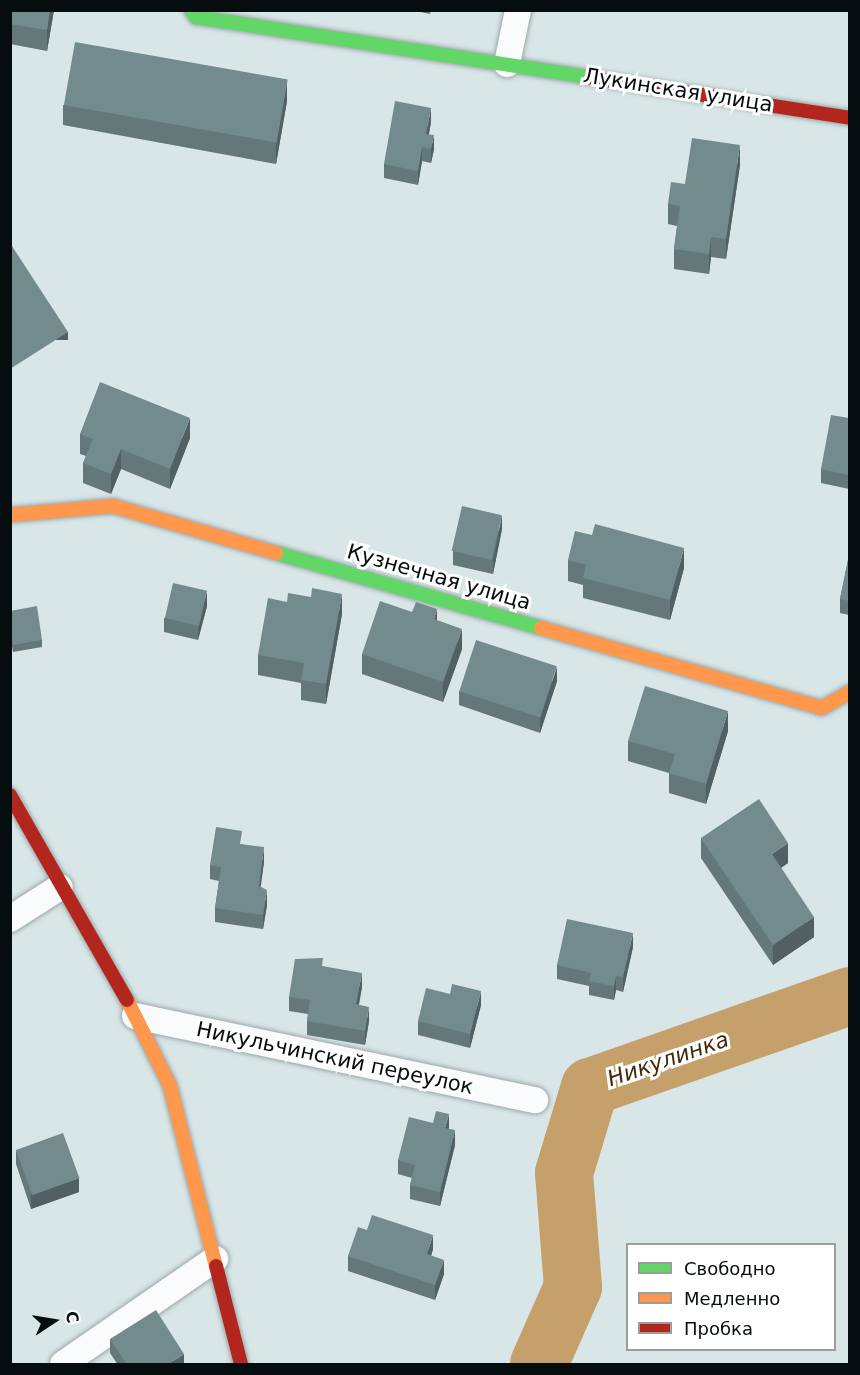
<!DOCTYPE html>
<meta charset="utf-8">
<style>
body{margin:0}
#map{position:relative;width:860px;height:1375px;overflow:hidden;background:#d8e6e8;font-family:"DejaVu Sans",sans-serif}
div>[style]{position:absolute}
.river>*{height:58px;margin:-29px;padding:0 29px;transform-origin:29px;border-radius:29px;background:#c5a06a}
.roads{filter:drop-shadow(0 0 2px #9da7a9) drop-shadow(0 0 2px #9da7a9)}
.street>*{height:26px;margin:-13px;padding:0 13px;transform-origin:13px;border-radius:13px;background:#f9fbfc}
.fast>*{height:14px;margin:-7px;padding:0 7px;transform-origin:7px;border-radius:7px;background:#63d668}
.slow>*{height:14px;margin:-7px;padding:0 7px;transform-origin:7px;border-radius:7px;background:#ff974d}
.jam>*{height:14px;margin:-7px;padding:0 7px;transform-origin:7px;border-radius:7px;background:#b3261e}
.wall>*{inset:0;background:#647879}
.shaded-wall>*{inset:0;background:#516163;transform-origin:0 0}
.building>*{inset:0;background:#748b8d;transform-origin:0 0}
span{translate:-50% -50%;white-space:nowrap;text-align:center;line-height:1.15;-webkit-text-stroke:6px #fff;paint-order:stroke}
.street-label{font-size:21px;color:#050d0e}
.water-label{font-size:22px;color:#422a08;font-style:italic}
.frame{position:absolute;inset:0;border:12px solid #050d0e;pointer-events:none}
.legend{position:absolute;left:626px;top:1243px;width:210px;height:108px;box-sizing:border-box;background:#fff;border:2px solid #9b9e9f;margin:0;padding:8px 10px;list-style:none;font-size:18px;color:#050d0e}
.legend li{display:flex;align-items:center;gap:12px;height:30px}
.legend b{width:30px;border:2px solid #9b9e9f}
.north{position:absolute;left:24px;top:1291px;width:60px;height:60px;-webkit-text-stroke:4px #fff;paint-order:stroke;rotate:78deg;font-size:16px;font-weight:700;line-height:24px;text-align:center;color:#050d0e}
.north::after{content:'';display:block;margin:auto;width:21px;height:27px;background:#050d0e;clip-path:polygon(50% 0,100% 100%,50% 72%,0 100%)}
</style>
<div id="map">
<div class="river">
<div style="left:539px;top:1364px;width:84px;rotate:-66.2deg"></div>
<div style="left:573px;top:1287px;width:114px;rotate:-94.5deg"></div>
<div style="left:564px;top:1173px;width:90px;rotate:-73.2deg"></div>
<div style="left:590px;top:1087px;width:275px;rotate:-19.3deg"></div>
</div>
<div class="roads">
<div class="street">
<div style="left:507px;top:64px;width:55px;rotate:-78.5deg"></div>
<div style="left:10px;top:919px;width:59px;rotate:-32.6deg"></div>
<div style="left:135px;top:1016px;width:409px;rotate:11.9deg"></div>
<div style="left:63px;top:1364px;width:185px;rotate:-34.6deg"></div>
</div>
<div class="fast">
<div style="left:191px;top:10px;width:9px;rotate:54deg"></div>
<div style="left:196px;top:17px;width:402px;rotate:8.7deg"></div>
<div style="left:276px;top:553px;width:275px;rotate:15.8deg"></div>
</div>
<div class="slow">
<div style="left:10px;top:515px;width:103px;rotate:-5deg"></div>
<div style="left:113px;top:506px;width:170px;rotate:16.1deg"></div>
<div style="left:541px;top:628px;width:292px;rotate:15.9deg"></div>
<div style="left:822px;top:708px;width:32px;rotate:-30deg"></div>
<div style="left:127px;top:1000px;width:96px;rotate:63.4deg"></div>
<div style="left:170px;top:1086px;width:186px;rotate:75.7deg"></div>
</div>
<div class="jam">
<div style="left:593px;top:78px;width:260px;rotate:8.8deg"></div>
<div style="left:10px;top:795px;width:236px;rotate:60.3deg"></div>
<div style="left:216px;top:1266px;width:101px;rotate:75.7deg"></div>
</div>
</div>
<div class="wall">
<div style="clip-path:polygon(10px 10px,54px 10px,47px 51px,10px 44px)"></div>
<div style="clip-path:polygon(411px 10px,431px 10px,430px 14px)"></div>
<div style="clip-path:polygon(287px 101px,276px 164px,63px 125px,63px 105px)"></div>
<div style="clip-path:polygon(431px 122px,429px 134px,434px 149px,431px 163px,422px 161px,418px 185px,384px 178px,384px 164px)"></div>
<div style="clip-path:polygon(740px 165px,726px 259px,711px 257px,709px 274px,674px 269px,674px 249px,677px 226px,668px 224px,668px 204px,685px 184px)"></div>
<div style="clip-path:polygon(849px 418px,849px 489px,821px 483px,821px 469px)"></div>
<div style="clip-path:polygon(80px 434px,190px 438px,170px 489px,121px 469px,111px 494px,83px 483px,83px 463px,86px 456px,80px 454px)"></div>
<div style="clip-path:polygon(502px 529px,493px 574px,453px 565px,453px 551px)"></div>
<div style="clip-path:polygon(849px 555px,849px 615px,840px 613px,840px 599px)"></div>
<div style="clip-path:polygon(568px 560px,684px 568px,670px 620px,583px 598px,583px 585px,568px 581px)"></div>
<div style="clip-path:polygon(311px 597px,342px 614px,326px 704px,301px 700px,301px 683px,258px 675px,258px 655px,287px 602px)"></div>
<div style="clip-path:polygon(207px 606px,198px 640px,164px 632px,164px 618px)"></div>
<div style="clip-path:polygon(10px 611px,42px 640px,42px 647px,13px 652px,10px 635px)"></div>
<div style="clip-path:polygon(437px 621px,462px 649px,443px 702px,362px 674px,362px 654px)"></div>
<div style="clip-path:polygon(557px 681px,540px 733px,459px 705px,459px 691px)"></div>
<div style="clip-path:polygon(728px 731px,706px 804px,669px 793px,669px 773px,628px 761px,628px 741px)"></div>
<div style="clip-path:polygon(701px 838px,788px 863px,781px 868px,814px 937px,773px 965px,701px 858px)"></div>
<div style="clip-path:polygon(242px 844px,264px 862px,260px 887px,267px 905px,263px 929px,215px 922px,215px 908px,219px 881px,210px 879px,210px 865px)"></div>
<div style="clip-path:polygon(633px 947px,623px 992px,616px 990px,614px 1000px,589px 995px,589px 986px,557px 979px,557px 965px)"></div>
<div style="clip-path:polygon(323px 966px,362px 987px,359px 1005px,369px 1021px,365px 1045px,307px 1035px,307px 1021px,308px 1014px,289px 1011px,289px 997px)"></div>
<div style="clip-path:polygon(481px 1005px,470px 1048px,418px 1035px,418px 1021px)"></div>
<div style="clip-path:polygon(449px 1129px,455px 1145px,440px 1206px,410px 1199px,410px 1185px,412px 1178px,398px 1174px,398px 1160px)"></div>
<div style="clip-path:polygon(16px 1150px,79px 1192px,31px 1209px,16px 1164px)"></div>
<div style="clip-path:polygon(433px 1249px,431px 1256px,444px 1274px,435px 1300px,348px 1271px,348px 1256px)"></div>
<div style="clip-path:polygon(110px 1339px,184px 1365px,118px 1365px,110px 1353px)"></div>
</div>
<div class="shaded-wall">
<div style="clip-path:polygon(50px 10px,54px 10px,47px 51px,47px 30px)"></div>
<div style="clip-path:polygon(287px 81px,287px 101px,276px 164px,276px 144px)"></div>
<div style="clip-path:polygon(431px 108px,431px 122px,426px 148px,426px 134px)"></div>
<div style="clip-path:polygon(434px 135px,434px 149px,431px 163px,431px 149px)"></div>
<div style="clip-path:polygon(740px 145px,740px 165px,726px 259px,726px 239px)"></div>
<div style="clip-path:polygon(422px 147px,422px 161px,418px 185px,418px 171px)"></div>
<div style="clip-path:polygon(711px 237px,711px 257px,709px 274px,709px 254px)"></div>
<div style="left:68px;top:332px;width:8px;height:69px;rotate:90deg"></div>
<div style="clip-path:polygon(190px 418px,190px 438px,170px 489px,170px 469px)"></div>
<div style="clip-path:polygon(121px 449px,121px 469px,111px 494px,111px 474px)"></div>
<div style="clip-path:polygon(502px 515px,502px 529px,493px 574px,493px 560px)"></div>
<div style="clip-path:polygon(684px 548px,684px 568px,670px 620px,670px 600px)"></div>
<div style="clip-path:polygon(207px 591px,207px 606px,198px 640px,198px 626px)"></div>
<div style="clip-path:polygon(342px 594px,342px 614px,326px 704px,326px 684px)"></div>
<div style="clip-path:polygon(437px 609px,437px 630px,434px 619px)"></div>
<div style="clip-path:polygon(462px 629px,462px 649px,443px 702px,443px 682px)"></div>
<div style="clip-path:polygon(557px 667px,557px 681px,540px 733px,540px 718px)"></div>
<div style="clip-path:polygon(728px 711px,728px 731px,706px 804px,706px 784px)"></div>
<div style="clip-path:polygon(788px 843px,788px 863px,772px 874px,772px 854px)"></div>
<div style="clip-path:polygon(264px 847px,264px 862px,259px 900px,259px 886px)"></div>
<div style="clip-path:polygon(267px 890px,267px 905px,263px 929px,263px 915px)"></div>
<div style="clip-path:polygon(814px 917px,814px 937px,773px 965px,773px 945px)"></div>
<div style="clip-path:polygon(633px 933px,633px 947px,623px 992px,623px 977px)"></div>
<div style="clip-path:polygon(362px 973px,362px 987px,356px 1018px,356px 1004px)"></div>
<div style="clip-path:polygon(616px 976px,616px 990px,614px 1000px,614px 986px)"></div>
<div style="clip-path:polygon(481px 991px,481px 1005px,470px 1048px,470px 1034px)"></div>
<div style="clip-path:polygon(369px 1007px,369px 1021px,365px 1045px,365px 1031px)"></div>
<div style="clip-path:polygon(449px 1114px,449px 1128px,445px 1142px,445px 1128px)"></div>
<div style="clip-path:polygon(455px 1130px,455px 1145px,440px 1206px,440px 1192px)"></div>
<div style="clip-path:polygon(79px 1178px,79px 1192px,31px 1209px,31px 1195px)"></div>
<div style="clip-path:polygon(433px 1235px,433px 1249px,427px 1269px,427px 1254px)"></div>
<div style="clip-path:polygon(444px 1260px,444px 1274px,435px 1300px,435px 1285px)"></div>
<div style="clip-path:polygon(184px 1354px,184px 1365px,167px 1365px)"></div>
</div>
<div class="building">
<div style="clip-path:polygon(10px 10px,50px 10px,47px 30px,10px 24px)"></div>
<div style="left:75px;top:42px;width:216px;height:64px;rotate:10deg"></div>
<div style="clip-path:polygon(395px 101px,431px 108px,426px 134px,434px 135px,431px 149px,422px 147px,418px 171px,384px 164px)"></div>
<div style="clip-path:polygon(692px 138px,740px 145px,726px 239px,711px 237px,709px 254px,674px 249px,680px 206px,668px 204px,671px 182px,685px 184px)"></div>
<div style="clip-path:polygon(10px 243px,68px 332px,10px 369px)"></div>
<div style="clip-path:polygon(100px 382px,190px 418px,170px 469px,121px 449px,111px 474px,83px 463px,93px 439px,80px 434px)"></div>
<div style="clip-path:polygon(831px 415px,849px 418px,849px 475px,821px 469px)"></div>
<div style="left:462px;top:506px;width:41px;height:46px;rotate:13deg"></div>
<div style="clip-path:polygon(595px 524px,684px 548px,670px 600px,583px 578px,586px 565px,568px 560px,575px 531px,592px 535px)"></div>
<div style="clip-path:polygon(849px 555px,849px 601px,840px 599px)"></div>
<div style="left:173px;top:583px;width:35px;height:36px;rotate:13deg"></div>
<div style="clip-path:polygon(312px 588px,342px 594px,326px 684px,301px 680px,304px 663px,258px 655px,268px 598px,287px 602px,288px 593px,311px 597px)"></div>
<div style="clip-path:polygon(380px 601px,412px 612px,416px 602px,437px 609px,434px 619px,462px 629px,443px 682px,362px 654px)"></div>
<div style="clip-path:polygon(37px 606px,42px 640px,13px 645px,10px 627px,10px 611px)"></div>
<div style="left:476px;top:640px;width:85px;height:54px;rotate:18deg"></div>
<div style="clip-path:polygon(645px 686px,728px 711px,706px 784px,669px 773px,675px 754px,628px 741px)"></div>
<div style="clip-path:polygon(759px 799px,788px 843px,772px 854px,814px 917px,773px 945px,701px 838px)"></div>
<div style="clip-path:polygon(216px 827px,242px 831px,240px 844px,264px 847px,259px 886px,267px 890px,263px 915px,215px 908px,221px 867px,210px 865px)"></div>
<div style="clip-path:polygon(567px 919px,633px 933px,623px 977px,616px 976px,614px 986px,589px 981px,591px 973px,557px 965px)"></div>
<div style="clip-path:polygon(323px 958px,322px 966px,362px 973px,356px 1004px,369px 1007px,365px 1031px,307px 1021px,310px 1000px,289px 997px,295px 959px)"></div>
<div style="clip-path:polygon(452px 984px,481px 991px,470px 1034px,418px 1021px,426px 988px,450px 994px)"></div>
<div style="clip-path:polygon(436px 1111px,449px 1114px,445px 1128px,455px 1130px,440px 1192px,410px 1185px,415px 1165px,398px 1160px,409px 1117px,433px 1123px)"></div>
<div style="left:63px;top:1133px;width:48px;height:50px;rotate:70deg"></div>
<div style="clip-path:polygon(372px 1215px,433px 1235px,427px 1254px,444px 1260px,435px 1285px,348px 1256px,358px 1227px,367px 1230px)"></div>
<div style="clip-path:polygon(156px 1310px,184px 1354px,167px 1365px,127px 1365px,110px 1339px)"></div>
</div>
<div class="street-label">
<span style="left:678px;top:90px;rotate:9deg">Лукинская улица</span>
<span style="left:439px;top:577px;rotate:16deg">Кузнечная улица</span>
<span style="left:335px;top:1058px;rotate:12deg">Никульчинский переулок</span>
</div>
<div class="water-label">
<span style="left:668px;top:1059px;rotate:-19deg">Никулинка</span>
</div>
<div class="frame"></div>
<ul class="legend">
<li><b style="height:8px;background:#63d668"></b>Свободно</li>
<li><b style="height:8px;background:#ff974d"></b>Медленно</li>
<li><b style="height:8px;background:#b3261e"></b>Пробка</li>
</ul>
<div class="north">С</div>
</div>
